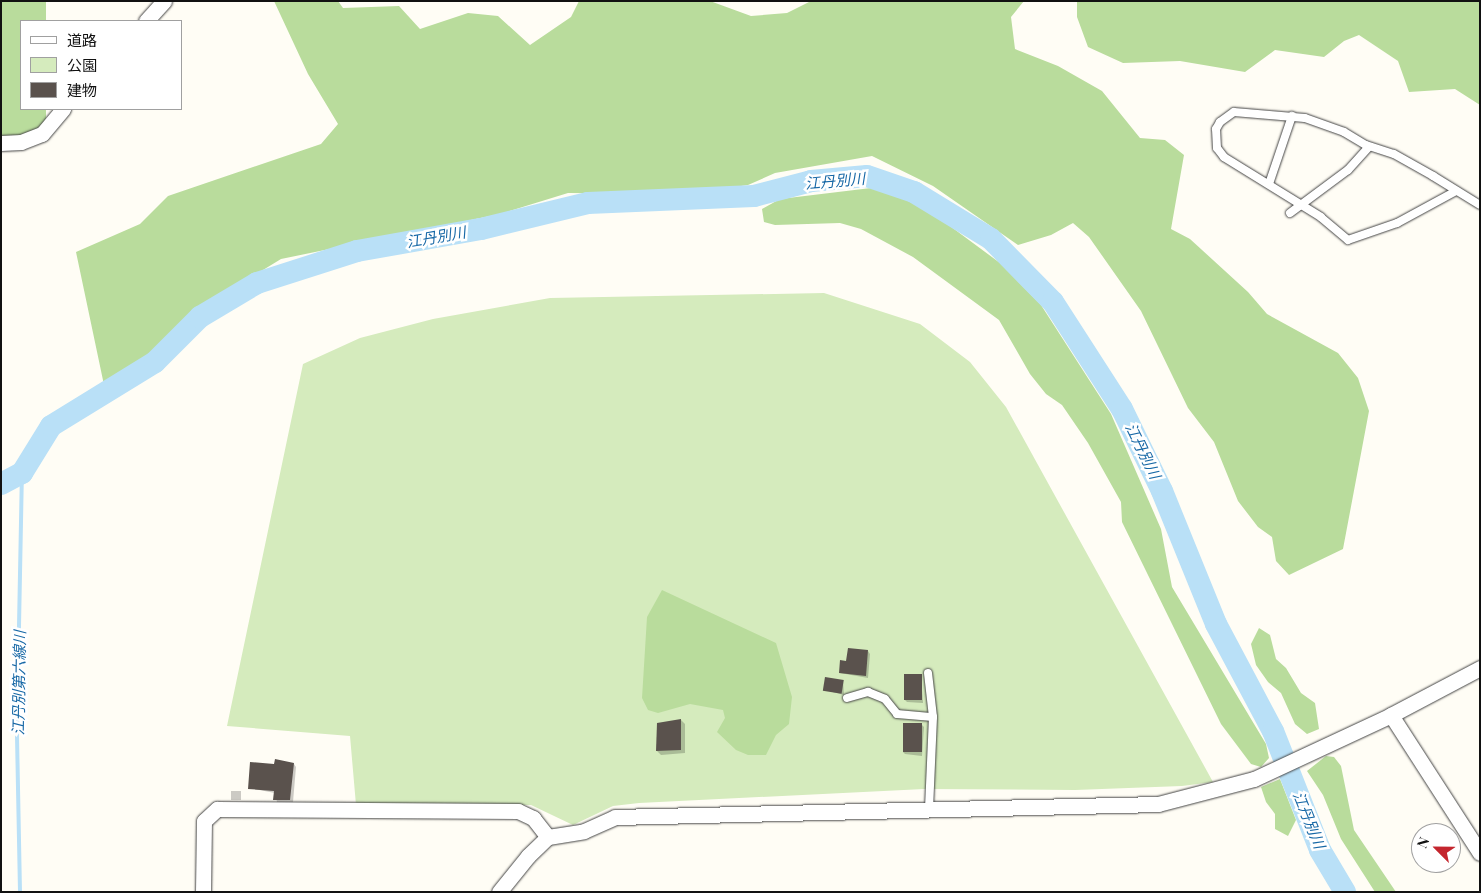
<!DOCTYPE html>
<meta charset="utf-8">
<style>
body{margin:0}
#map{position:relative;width:1481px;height:893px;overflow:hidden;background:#fffdf5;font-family:"Playfair Display","Noto Sans JP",serif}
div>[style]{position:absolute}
.green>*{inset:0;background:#d5ebbd}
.forest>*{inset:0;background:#b9dc9c}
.shadow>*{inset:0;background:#0003;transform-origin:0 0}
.stream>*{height:4px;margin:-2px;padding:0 2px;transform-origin:2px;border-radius:2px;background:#b9e0f7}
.river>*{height:22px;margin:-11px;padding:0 11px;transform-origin:11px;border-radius:11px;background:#b9e0f7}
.building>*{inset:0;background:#5a524d;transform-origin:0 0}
.roads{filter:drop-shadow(0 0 1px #444) drop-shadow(0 0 1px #444)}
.lane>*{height:8px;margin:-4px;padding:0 4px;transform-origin:4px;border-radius:4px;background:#fff}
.street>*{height:15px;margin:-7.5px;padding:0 7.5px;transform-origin:7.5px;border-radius:7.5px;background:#fff}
span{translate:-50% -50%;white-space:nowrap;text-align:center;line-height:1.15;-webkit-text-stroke:5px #fff;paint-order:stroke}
.water-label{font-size:15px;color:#1768a6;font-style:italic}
.frame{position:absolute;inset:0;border:2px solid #111;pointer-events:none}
.legend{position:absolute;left:20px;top:20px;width:162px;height:90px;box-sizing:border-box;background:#fff;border:1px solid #a0a0a0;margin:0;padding:6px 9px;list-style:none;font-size:15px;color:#111}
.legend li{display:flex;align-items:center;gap:10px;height:25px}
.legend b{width:25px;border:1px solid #a0a0a0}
.north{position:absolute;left:1411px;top:823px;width:50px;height:50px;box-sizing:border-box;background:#fff;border:1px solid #a0a0a0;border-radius:50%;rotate:293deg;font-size:14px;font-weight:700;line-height:20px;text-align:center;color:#111}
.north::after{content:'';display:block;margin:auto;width:18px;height:22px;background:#c4262e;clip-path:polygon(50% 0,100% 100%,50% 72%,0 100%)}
</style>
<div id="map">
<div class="green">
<div style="clip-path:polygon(824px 293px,920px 324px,970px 362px,1006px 407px,1213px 782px,1182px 786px,1075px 790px,924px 789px,639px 803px,613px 806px,573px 825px,531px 805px,356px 805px,350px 736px,227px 726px,303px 364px,360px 338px,433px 319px,550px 298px)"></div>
</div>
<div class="forest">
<div style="clip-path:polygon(1px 1px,46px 1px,46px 21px,21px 21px,21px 109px,46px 109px,46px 141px,25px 148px,1px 136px)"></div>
<div style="clip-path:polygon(274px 1px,338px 1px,343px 8px,399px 6px,420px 29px,468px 13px,498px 16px,530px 45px,571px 17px,579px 1px,710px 1px,751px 16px,787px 13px,811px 1px,1024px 1px,1011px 17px,1015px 49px,1058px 66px,1102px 91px,1140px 138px,1165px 140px,1184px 155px,1171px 229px,1190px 239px,1248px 292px,1267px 314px,1338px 353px,1358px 378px,1369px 411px,1343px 549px,1289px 575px,1276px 561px,1272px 537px,1258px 527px,1238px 501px,1214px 442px,1188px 408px,1141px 311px,1089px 237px,1073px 223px,1051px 235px,1018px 245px,933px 186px,872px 156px,775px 173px,748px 185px,686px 194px,568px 193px,500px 214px,281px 259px,220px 296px,164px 341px,145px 362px,104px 385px,76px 252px,140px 224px,168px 196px,321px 144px,338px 124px,308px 74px)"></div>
<div style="clip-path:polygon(1077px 1px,1480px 1px,1480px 105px,1455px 89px,1409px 92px,1398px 61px,1359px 35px,1344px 41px,1324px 57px,1275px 50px,1245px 72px,1180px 61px,1123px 63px,1088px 47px,1077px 17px)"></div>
<div style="clip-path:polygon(871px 188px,912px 201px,950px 226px,1000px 263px,1041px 305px,1111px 414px,1161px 529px,1172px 587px,1266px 744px,1269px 758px,1261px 767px,1251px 764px,1221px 724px,1122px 522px,1121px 502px,1088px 443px,1062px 405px,1046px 394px,1030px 374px,999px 320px,913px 257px,861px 229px,840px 223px,775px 225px,764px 222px,762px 209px,780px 199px)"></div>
<div style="clip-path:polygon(662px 590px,776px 643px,792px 697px,789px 724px,776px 735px,766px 755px,748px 755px,736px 750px,717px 732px,725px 718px,723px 710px,690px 704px,658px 713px,648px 710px,642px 698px,647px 617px)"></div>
<div style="clip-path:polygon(1259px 628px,1270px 635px,1276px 659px,1286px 668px,1301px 693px,1315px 703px,1319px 729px,1307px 734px,1295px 724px,1281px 693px,1268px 682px,1256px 665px,1251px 644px)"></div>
<div style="clip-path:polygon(1326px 756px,1334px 757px,1341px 766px,1354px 830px,1396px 892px,1375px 892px,1341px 839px,1323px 795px,1307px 771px)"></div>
<div style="clip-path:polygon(1280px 779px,1296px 820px,1288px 836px,1275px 829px,1275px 814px,1266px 802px,1261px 787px)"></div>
</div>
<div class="shadow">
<div style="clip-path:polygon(868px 651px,870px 654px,868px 678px,840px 673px,848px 662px)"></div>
<div style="clip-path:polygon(921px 676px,923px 703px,907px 702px,905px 700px)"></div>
<div style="clip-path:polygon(843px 681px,844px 695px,825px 690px)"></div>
<div style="clip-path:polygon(681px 720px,685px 724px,685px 753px,661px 755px,657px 751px)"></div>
<div style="clip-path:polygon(922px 725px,924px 727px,922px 756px,905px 754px,903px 752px)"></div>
<div style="clip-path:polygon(294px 764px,296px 767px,293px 802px,277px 802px,275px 793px,249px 788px,275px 765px)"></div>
<div style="left:231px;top:791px;width:10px;height:9px"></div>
</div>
<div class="stream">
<div style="left:20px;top:892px;width:162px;rotate:-91.1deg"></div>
<div style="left:17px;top:730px;width:257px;rotate:-88.9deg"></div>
</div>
<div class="river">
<div style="left:1px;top:484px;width:24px;rotate:-28deg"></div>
<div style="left:22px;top:473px;width:55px;rotate:-58.3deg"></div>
<div style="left:51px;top:426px;width:122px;rotate:-31.6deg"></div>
<div style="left:155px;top:362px;width:64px;rotate:-45deg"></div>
<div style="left:200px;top:317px;width:66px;rotate:-30.8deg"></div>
<div style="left:257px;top:283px;width:105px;rotate:-17.7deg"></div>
<div style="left:357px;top:251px;width:126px;rotate:-10.1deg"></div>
<div style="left:481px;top:229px;width:110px;rotate:-13.7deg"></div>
<div style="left:588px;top:203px;width:166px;rotate:-2.4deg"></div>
<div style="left:754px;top:196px;width:59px;rotate:-14.7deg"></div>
<div style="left:811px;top:181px;width:56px;rotate:-5.1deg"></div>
<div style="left:867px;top:176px;width:50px;rotate:18.8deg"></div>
<div style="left:914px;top:192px;width:90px;rotate:31.4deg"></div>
<div style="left:991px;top:239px;width:88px;rotate:45.5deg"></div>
<div style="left:1053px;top:302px;width:127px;rotate:57.2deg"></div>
<div style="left:1122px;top:409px;width:91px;rotate:64deg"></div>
<div style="left:1162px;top:491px;width:144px;rotate:67.9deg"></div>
<div style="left:1216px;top:624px;width:121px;rotate:62deg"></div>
<div style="left:1273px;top:731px;width:128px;rotate:68.4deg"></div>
<div style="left:1320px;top:850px;width:49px;rotate:59.2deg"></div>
</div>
<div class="building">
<div style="clip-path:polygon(848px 648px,868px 650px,866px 676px,839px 673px,840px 660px,846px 661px)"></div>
<div style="left:904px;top:674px;width:18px;height:26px"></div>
<div style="left:825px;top:677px;width:19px;height:14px;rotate:9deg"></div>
<div style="clip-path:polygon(681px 719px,681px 750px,656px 751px,657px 723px)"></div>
<div style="left:903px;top:723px;width:19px;height:29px"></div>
<div style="clip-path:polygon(275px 759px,294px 763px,290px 800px,273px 800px,274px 791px,248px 789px,250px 762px,274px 764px)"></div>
</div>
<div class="roads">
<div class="lane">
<div style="left:1269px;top:184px;width:72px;rotate:-71.3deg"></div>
<div style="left:1456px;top:191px;width:67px;rotate:151.5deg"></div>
<div style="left:1397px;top:223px;width:52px;rotate:160.9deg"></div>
<div style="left:1348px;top:240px;width:35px;rotate:-140deg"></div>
<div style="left:1321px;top:217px;width:114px;rotate:-148.3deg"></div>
<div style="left:1224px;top:157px;width:11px;rotate:-128deg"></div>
<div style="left:1217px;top:148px;width:19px;rotate:-93deg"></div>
<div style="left:1216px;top:129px;width:8px;rotate:-60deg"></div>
<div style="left:1220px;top:122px;width:17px;rotate:-36deg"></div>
<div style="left:1234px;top:112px;width:71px;rotate:4.8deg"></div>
<div style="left:1305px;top:118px;width:41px;rotate:19.7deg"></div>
<div style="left:1344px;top:132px;width:26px;rotate:31deg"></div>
<div style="left:1366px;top:145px;width:29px;rotate:18deg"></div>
<div style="left:1394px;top:154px;width:45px;rotate:29.4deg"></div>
<div style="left:1433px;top:176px;width:55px;rotate:31.7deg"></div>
<div style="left:1290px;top:213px;width:72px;rotate:-36.6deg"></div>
<div style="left:1348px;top:170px;width:31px;rotate:-48deg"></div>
<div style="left:928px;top:673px;width:44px;rotate:83.5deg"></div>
<div style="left:847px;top:698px;width:22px;rotate:-16deg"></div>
<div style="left:868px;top:692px;width:18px;rotate:22deg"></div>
<div style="left:885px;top:699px;width:19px;rotate:51deg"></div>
<div style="left:897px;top:714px;width:36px;rotate:5deg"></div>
<div style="left:933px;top:717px;width:92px;rotate:92.5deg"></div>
</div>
<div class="street">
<div style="left:146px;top:21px;width:27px;rotate:-48deg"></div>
<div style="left:1px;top:143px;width:20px;rotate:-3deg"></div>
<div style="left:21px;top:142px;width:22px;rotate:-21deg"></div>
<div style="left:42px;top:134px;width:33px;rotate:-50deg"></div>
<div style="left:1391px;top:715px;width:164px;rotate:57.2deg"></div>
<div style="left:203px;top:892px;width:71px;rotate:-89.2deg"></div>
<div style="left:204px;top:821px;width:18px;rotate:-43deg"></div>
<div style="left:217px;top:809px;width:301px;rotate:0.4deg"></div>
<div style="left:518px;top:811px;width:17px;rotate:25deg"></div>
<div style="left:533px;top:818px;width:24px;rotate:52deg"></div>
<div style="left:499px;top:892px;width:46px;rotate:-51.1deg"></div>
<div style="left:528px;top:856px;width:28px;rotate:-44deg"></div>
<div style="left:548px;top:837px;width:36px;rotate:-9deg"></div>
<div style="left:584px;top:831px;width:34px;rotate:-24deg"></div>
<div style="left:615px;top:817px;width:543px;rotate:-1.37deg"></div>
<div style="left:1158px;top:804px;width:99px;rotate:-14.6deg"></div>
<div style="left:1254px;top:779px;width:151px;rotate:-25deg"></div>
<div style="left:1391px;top:715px;width:101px;rotate:-27.8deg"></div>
</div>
</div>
<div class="water-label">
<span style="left:835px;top:181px;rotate:-5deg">江丹別川</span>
<span style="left:436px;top:237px;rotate:-10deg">江丹別川</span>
<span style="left:1143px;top:451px;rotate:64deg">江丹別川</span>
<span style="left:19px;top:683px;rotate:-89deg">江丹別第六線川</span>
<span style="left:1309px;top:820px;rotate:68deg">江丹別川</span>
</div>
<div class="frame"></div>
<ul class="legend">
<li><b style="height:6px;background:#fff"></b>道路</li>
<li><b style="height:14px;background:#d5ebbd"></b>公園</li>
<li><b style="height:14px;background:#5a524d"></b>建物</li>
</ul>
<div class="north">N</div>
</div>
